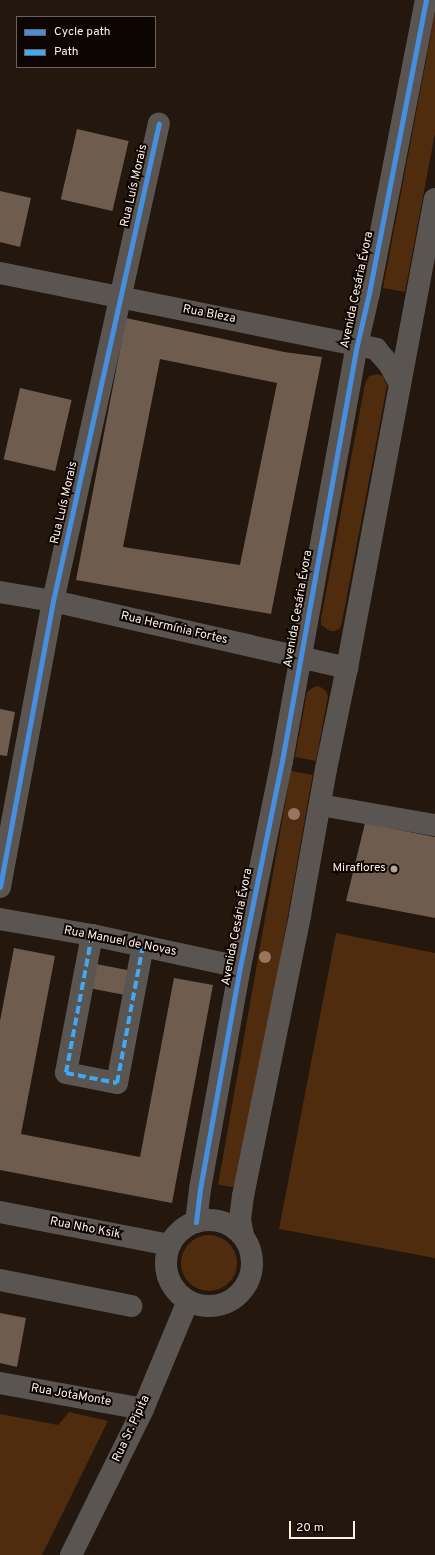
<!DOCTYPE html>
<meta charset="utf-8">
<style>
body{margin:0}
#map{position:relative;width:435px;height:1555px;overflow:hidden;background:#23170e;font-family:Overpass,sans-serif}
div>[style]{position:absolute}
.green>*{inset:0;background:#502c0f;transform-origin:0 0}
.round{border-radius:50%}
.building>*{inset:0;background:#6e5d4f;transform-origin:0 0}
.minor>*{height:22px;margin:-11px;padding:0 11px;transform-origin:11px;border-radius:11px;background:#5b5551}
.minor>.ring{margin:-11px;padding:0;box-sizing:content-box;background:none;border:22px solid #5b5551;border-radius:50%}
.quiet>*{height:4px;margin-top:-2px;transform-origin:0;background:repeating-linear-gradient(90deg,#3fa9f5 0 8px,transparent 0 12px)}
.cycleway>*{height:5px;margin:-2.5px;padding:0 2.5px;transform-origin:2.5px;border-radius:2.5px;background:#468fdf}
.trees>*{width:12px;height:12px;margin:-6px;border-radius:50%;background:#99775f}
.dots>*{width:11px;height:11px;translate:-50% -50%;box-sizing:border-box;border:2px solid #0d0501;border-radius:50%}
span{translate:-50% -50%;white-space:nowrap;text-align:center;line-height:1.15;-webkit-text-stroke:4px #0d0501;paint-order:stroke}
.street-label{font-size:12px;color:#ffefe5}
.poi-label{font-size:12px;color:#ffefe5}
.right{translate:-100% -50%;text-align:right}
.legend{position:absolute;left:16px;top:16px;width:140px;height:52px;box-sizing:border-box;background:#0d0501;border:1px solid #6e635c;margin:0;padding:5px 7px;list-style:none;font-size:12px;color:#ffefe5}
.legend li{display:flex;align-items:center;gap:8px;height:20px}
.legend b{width:20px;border:1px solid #6e635c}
.scale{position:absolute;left:289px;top:1521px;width:66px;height:18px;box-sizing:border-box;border:2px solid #ffefe5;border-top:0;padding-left:5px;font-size:12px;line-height:14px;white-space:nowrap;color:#ffefe5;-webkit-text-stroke:3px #0d0501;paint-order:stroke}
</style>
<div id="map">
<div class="green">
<div style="clip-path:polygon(435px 13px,435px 133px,405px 292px,383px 288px)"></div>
<div style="clip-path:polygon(378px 374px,383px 376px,387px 386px,342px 622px,340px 628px,335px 631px,330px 631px,321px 625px,321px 619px,365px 384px,369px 376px)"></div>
<div style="clip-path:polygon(319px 686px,326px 691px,328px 696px,316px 761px,295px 757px,307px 692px,314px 687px)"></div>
<div style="left:291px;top:771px;width:22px;height:420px;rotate:10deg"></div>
<div style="clip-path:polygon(336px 933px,435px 953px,435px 1258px,279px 1229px)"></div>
<div class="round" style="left:181px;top:1235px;width:56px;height:56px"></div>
<div style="clip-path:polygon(69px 1412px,108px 1421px,42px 1555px,0 1555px,0 1414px,58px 1425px)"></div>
</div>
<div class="building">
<div style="left:77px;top:129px;width:53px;height:72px;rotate:13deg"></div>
<div style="clip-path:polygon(0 191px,31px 198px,20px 247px,0 242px)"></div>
<div style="clip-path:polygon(evenodd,126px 318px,284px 352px,322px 357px,271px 614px,76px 580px,126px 318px,160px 359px,277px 383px,240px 565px,123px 547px,160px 359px)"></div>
<div style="left:20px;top:388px;width:53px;height:73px;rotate:13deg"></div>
<div style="clip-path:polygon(0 709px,15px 712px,7px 756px,0 755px)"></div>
<div style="clip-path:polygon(365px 823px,435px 837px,435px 918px,346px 901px)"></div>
<div style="clip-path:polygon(14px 948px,55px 956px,21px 1134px,140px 1157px,174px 978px,213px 985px,172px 1203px,0 1170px,0 1021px)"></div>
<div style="left:96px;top:964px;width:33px;height:25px;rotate:11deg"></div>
<div style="clip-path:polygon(0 1313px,26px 1318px,17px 1367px,0 1363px)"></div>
</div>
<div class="minor">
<div style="left:0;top:273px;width:384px;rotate:11.4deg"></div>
<div style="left:376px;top:349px;width:20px;rotate:49deg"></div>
<div style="left:389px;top:364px;width:23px;rotate:61deg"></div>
<div style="left:0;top:592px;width:54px;rotate:9.6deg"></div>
<div style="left:53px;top:601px;width:302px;rotate:12.8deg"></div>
<div style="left:320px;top:805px;width:117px;rotate:9.9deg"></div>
<div style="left:0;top:887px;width:291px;rotate:-79.5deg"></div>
<div style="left:53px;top:601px;width:489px;rotate:-77.5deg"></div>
<div style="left:0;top:919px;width:93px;rotate:9.9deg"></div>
<div style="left:92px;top:935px;width:151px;rotate:12.2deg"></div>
<div style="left:92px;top:935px;width:140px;rotate:100.7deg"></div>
<div style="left:66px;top:1073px;width:52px;rotate:11.1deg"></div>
<div style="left:117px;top:1083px;width:139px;rotate:-79.3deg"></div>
<div style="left:0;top:1212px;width:173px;rotate:11deg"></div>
<div class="ring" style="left:166px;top:1220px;width:64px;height:64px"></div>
<div style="left:196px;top:1222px;width:33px;rotate:-83deg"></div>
<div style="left:200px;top:1189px;width:226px;rotate:-79.8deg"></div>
<div style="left:240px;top:967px;width:210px;rotate:-78.5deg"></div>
<div style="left:282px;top:761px;width:423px;rotate:-79.8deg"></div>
<div style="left:357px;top:345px;width:53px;rotate:-77deg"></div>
<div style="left:369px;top:293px;width:298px;rotate:-79deg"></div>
<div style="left:243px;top:1235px;width:15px;rotate:-101deg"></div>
<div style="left:240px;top:1220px;width:24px;rotate:-83deg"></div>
<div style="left:243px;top:1196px;width:287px;rotate:-78.5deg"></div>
<div style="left:300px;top:915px;width:148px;rotate:-79.9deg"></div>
<div style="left:326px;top:769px;width:103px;rotate:-78.3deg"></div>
<div style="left:347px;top:668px;width:477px;rotate:-79.4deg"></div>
<div style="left:0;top:1280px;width:134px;rotate:11.2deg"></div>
<div style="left:0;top:1383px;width:145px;rotate:10.3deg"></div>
<div style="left:71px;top:1555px;width:163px;rotate:-63.7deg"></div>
<div style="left:143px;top:1409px;width:117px;rotate:-67.4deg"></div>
</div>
<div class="quiet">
<div style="left:92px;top:935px;width:140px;rotate:100.7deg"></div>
<div style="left:66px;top:1073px;width:52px;rotate:11.1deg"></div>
<div style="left:117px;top:1083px;width:139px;rotate:-79.3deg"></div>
</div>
<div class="cycleway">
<div style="left:0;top:887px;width:291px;rotate:-79.5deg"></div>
<div style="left:53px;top:601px;width:489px;rotate:-77.5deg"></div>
<div style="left:196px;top:1222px;width:33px;rotate:-83deg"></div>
<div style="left:200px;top:1189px;width:226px;rotate:-79.8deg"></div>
<div style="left:240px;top:967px;width:210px;rotate:-78.5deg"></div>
<div style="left:282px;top:761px;width:423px;rotate:-79.8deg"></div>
<div style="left:357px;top:345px;width:53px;rotate:-77deg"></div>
<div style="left:369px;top:293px;width:298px;rotate:-79deg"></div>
</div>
<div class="trees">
<div style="left:294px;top:814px"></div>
<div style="left:265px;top:957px"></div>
</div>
<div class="dots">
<div style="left:394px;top:869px;background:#b2a39a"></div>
</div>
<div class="street-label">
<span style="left:135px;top:186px;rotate:-77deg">Rua Luís Morais</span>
<span style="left:358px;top:290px;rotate:-78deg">Avenida Cesária Évora</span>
<span style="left:209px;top:315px;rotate:11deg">Rua Bleza</span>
<span style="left:65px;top:503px;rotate:-77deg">Rua Luís Morais</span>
<span style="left:299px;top:609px;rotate:-80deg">Avenida Cesária Évora</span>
<span style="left:174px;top:629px;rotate:13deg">Rua Hermínia Fortes</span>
<span style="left:238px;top:927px;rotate:-79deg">Avenida Cesária Évora</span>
<span style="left:120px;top:942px;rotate:11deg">Rua Manuel de Novas</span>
<span style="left:85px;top:1229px;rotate:11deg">Rua Nho Ksik</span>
<span style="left:71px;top:1396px;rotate:10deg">Rua JotaMonte</span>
<span style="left:132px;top:1429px;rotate:-65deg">Rua Sr. Pipita</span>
</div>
<div class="poi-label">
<span class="right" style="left:386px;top:869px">Miraflores</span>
</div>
<ul class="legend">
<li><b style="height:5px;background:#468fdf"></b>Cycle path</li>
<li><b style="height:5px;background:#3fa9f5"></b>Path</li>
</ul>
<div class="scale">20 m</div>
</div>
